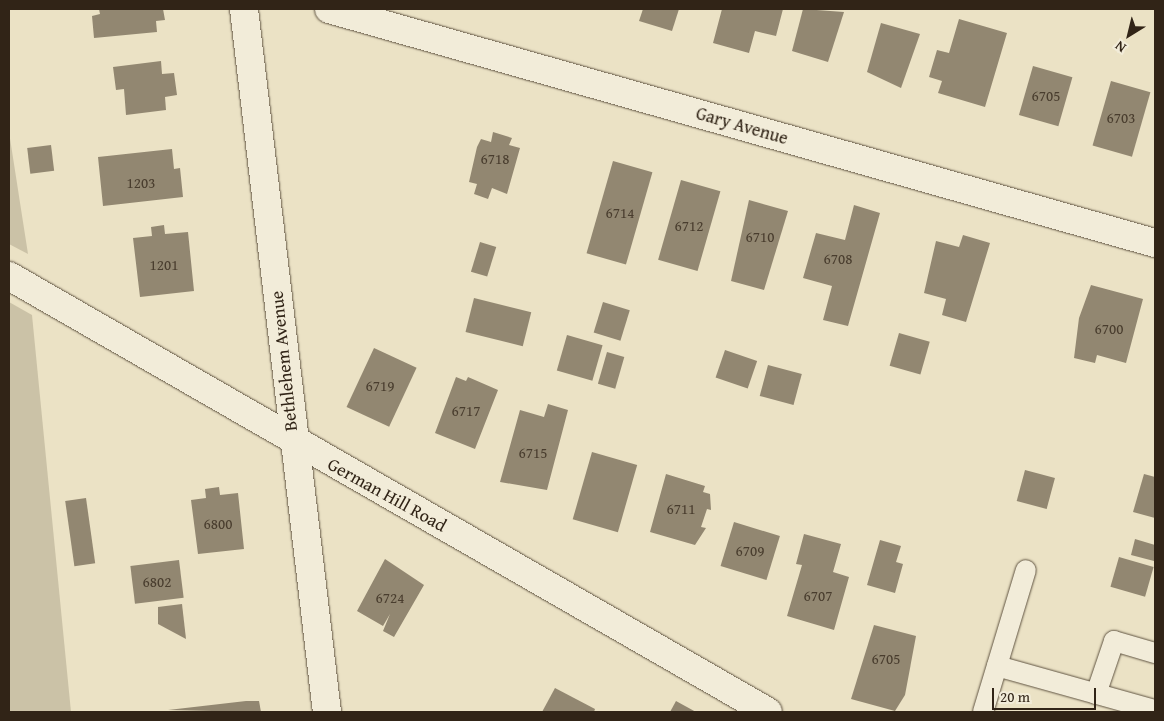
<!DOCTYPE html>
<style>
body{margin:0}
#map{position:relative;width:1164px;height:721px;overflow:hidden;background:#ebe2c5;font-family:"Gentium Book Plus",serif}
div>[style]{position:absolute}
.green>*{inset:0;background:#cbc2a7}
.building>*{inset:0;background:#928771;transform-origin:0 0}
.roads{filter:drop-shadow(0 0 1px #605442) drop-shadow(0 0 1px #605442)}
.service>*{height:20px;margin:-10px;padding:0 10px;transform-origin:10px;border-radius:10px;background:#f2ecd9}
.minor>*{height:28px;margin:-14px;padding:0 14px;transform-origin:14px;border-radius:14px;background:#f2ecd9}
.tertiary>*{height:28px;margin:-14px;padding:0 14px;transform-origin:14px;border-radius:14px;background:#f2ecd9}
span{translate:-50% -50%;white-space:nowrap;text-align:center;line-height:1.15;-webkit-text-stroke:4px #f2ecd9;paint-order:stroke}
.number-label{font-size:15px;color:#493d2e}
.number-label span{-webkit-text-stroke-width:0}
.street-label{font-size:18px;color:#312417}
.frame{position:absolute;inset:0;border:10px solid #312417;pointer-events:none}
.north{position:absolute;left:1104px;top:10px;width:50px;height:50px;-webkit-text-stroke:4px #f2ecd9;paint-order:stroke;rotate:216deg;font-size:14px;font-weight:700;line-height:20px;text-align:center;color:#312417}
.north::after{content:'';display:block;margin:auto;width:18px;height:22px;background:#312417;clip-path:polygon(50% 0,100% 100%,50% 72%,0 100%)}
.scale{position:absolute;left:992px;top:688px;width:104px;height:22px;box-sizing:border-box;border:2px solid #312417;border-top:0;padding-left:6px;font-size:15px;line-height:18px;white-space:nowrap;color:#312417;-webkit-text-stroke:4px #f2ecd9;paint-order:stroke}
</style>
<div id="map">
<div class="green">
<div style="clip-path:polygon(9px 132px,28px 254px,9px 244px)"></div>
<div style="clip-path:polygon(9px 302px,32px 315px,71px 712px,9px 712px)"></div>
</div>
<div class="building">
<div style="clip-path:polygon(99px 9px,163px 9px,165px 20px,156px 21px,157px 32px,94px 38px,92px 16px,100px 14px)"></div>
<div style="clip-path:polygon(643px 9px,679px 9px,672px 31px,639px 21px)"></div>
<div style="clip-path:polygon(722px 9px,783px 9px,776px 36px,755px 31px,749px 53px,713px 43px)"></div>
<div style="clip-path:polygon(803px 9px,844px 12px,828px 62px,792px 51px)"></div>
<div style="clip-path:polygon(959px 19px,1007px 33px,985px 107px,938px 93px,942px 81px,929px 77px,937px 50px,949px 53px)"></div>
<div style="clip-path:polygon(881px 23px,920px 34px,901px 88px,867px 72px)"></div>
<div style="clip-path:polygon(161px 61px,162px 74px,174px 73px,177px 95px,165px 97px,166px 110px,126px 115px,124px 89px,116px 90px,113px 67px)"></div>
<div style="left:1033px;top:66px;width:41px;height:51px;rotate:16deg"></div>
<div style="left:1111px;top:81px;width:41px;height:67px;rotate:16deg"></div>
<div style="clip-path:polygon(493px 132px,512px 138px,509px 145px,520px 148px,507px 194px,492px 188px,488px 199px,474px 194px,477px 184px,469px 182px,477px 147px,481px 139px,491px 142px)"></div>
<div style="left:51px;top:145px;width:26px;height:24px;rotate:83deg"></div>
<div style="clip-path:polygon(172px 149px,174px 169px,180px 168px,183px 197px,103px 206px,98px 157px)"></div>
<div style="left:613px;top:161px;width:41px;height:96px;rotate:16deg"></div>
<div style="left:681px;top:180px;width:41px;height:83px;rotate:16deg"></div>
<div style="clip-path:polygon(749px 200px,788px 211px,764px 290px,731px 281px)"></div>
<div style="clip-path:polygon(854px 205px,880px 213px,848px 326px,823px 320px,832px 286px,803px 278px,816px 233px,845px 240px)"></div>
<div style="clip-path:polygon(164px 225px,165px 234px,188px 232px,194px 291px,140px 297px,133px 238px,152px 236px,151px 227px)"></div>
<div style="clip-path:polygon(963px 235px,990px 243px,966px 322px,942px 315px,946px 299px,924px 293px,936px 241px,959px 247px)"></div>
<div style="left:480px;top:242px;width:17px;height:31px;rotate:17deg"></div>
<div style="clip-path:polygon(1091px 285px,1143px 299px,1126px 363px,1097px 355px,1095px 363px,1074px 358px,1079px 318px)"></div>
<div style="left:474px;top:298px;width:59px;height:35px;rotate:14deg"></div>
<div style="left:603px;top:302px;width:28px;height:32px;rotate:17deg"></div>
<div style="left:899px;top:333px;width:32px;height:34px;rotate:16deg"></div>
<div style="left:567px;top:335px;width:37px;height:37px;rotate:16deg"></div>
<div style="left:374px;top:348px;width:47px;height:65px;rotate:25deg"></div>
<div style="left:725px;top:350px;width:34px;height:29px;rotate:19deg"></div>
<div style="left:607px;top:352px;width:18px;height:33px;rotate:16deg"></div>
<div style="left:768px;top:365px;width:35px;height:32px;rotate:15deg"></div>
<div style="clip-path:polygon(456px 377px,466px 381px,468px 377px,498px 390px,475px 449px,435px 433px)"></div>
<div style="clip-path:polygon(548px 404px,568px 410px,547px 490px,500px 482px,520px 410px,544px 417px)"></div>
<div style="left:592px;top:452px;width:47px;height:70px;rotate:16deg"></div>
<div style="left:1025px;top:470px;width:31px;height:32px;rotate:15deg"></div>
<div style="clip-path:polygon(666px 474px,705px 486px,703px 492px,710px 494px,711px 510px,707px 509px,701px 527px,706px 528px,695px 545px,650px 532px)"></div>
<div style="clip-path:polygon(1144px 474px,1155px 477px,1155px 518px,1133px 512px)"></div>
<div style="clip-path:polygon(219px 487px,220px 495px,238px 493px,244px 549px,198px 554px,191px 500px,206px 498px,205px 489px)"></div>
<div style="left:86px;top:498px;width:66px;height:21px;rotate:82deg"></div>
<div style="left:734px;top:522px;width:48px;height:46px;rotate:17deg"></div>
<div style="clip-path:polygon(804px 534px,841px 544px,833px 572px,849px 577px,834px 630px,787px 616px,802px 565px,796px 564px)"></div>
<div style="clip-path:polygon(1135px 539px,1155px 545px,1154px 561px,1131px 555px)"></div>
<div style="clip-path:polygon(880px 540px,901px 546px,896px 562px,903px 564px,895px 593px,867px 585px)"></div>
<div style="left:1119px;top:557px;width:36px;height:31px;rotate:16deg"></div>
<div style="clip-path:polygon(385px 559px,424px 585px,394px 637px,383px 631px,390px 614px,383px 626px,357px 611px)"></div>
<div style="left:179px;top:560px;width:38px;height:49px;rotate:83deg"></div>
<div style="clip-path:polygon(182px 604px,186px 639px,158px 624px,158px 607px)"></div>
<div style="clip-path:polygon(874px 625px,916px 636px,905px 695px,895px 711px,851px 699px)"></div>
<div style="clip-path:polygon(555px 688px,595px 709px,594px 712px,542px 712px)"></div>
<div style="clip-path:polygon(259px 701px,261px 712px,168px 710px,246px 701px)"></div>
<div style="clip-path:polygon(676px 701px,696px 712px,670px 712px)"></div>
</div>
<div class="roads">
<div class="service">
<div style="left:997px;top:666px;width:164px;rotate:15.6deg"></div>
<div style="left:1096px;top:694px;width:56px;rotate:-71.2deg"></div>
<div style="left:1114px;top:641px;width:43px;rotate:16.3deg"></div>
<div style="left:983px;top:712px;width:148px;rotate:-73.2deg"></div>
</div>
<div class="minor">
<div style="left:244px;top:9px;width:708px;rotate:83.27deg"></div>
<div style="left:329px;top:9px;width:859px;rotate:15.82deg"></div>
</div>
<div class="tertiary">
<div style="left:9px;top:276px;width:875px;rotate:29.87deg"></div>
</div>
</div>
<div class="number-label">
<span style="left:1046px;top:96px">6705</span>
<span style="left:1121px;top:118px">6703</span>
<span style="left:495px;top:159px">6718</span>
<span style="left:141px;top:183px">1203</span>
<span style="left:620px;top:213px">6714</span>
<span style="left:689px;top:226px">6712</span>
<span style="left:760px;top:237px">6710</span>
<span style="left:838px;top:259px">6708</span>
<span style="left:164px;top:265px">1201</span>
<span style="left:1109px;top:329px">6700</span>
<span style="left:380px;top:386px">6719</span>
<span style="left:466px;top:411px">6717</span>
<span style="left:533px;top:453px">6715</span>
<span style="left:681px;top:509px">6711</span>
<span style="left:218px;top:524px">6800</span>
<span style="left:750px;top:551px">6709</span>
<span style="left:157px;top:582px">6802</span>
<span style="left:818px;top:596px">6707</span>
<span style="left:390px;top:598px">6724</span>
<span style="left:886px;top:659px">6705</span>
</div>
<div class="street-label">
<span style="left:742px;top:126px;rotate:16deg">Gary Avenue</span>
<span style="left:284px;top:361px;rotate:-96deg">Bethlehem Avenue</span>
<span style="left:387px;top:495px;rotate:29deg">German Hill Road</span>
</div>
<div class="frame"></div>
<div class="north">N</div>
<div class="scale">20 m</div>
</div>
